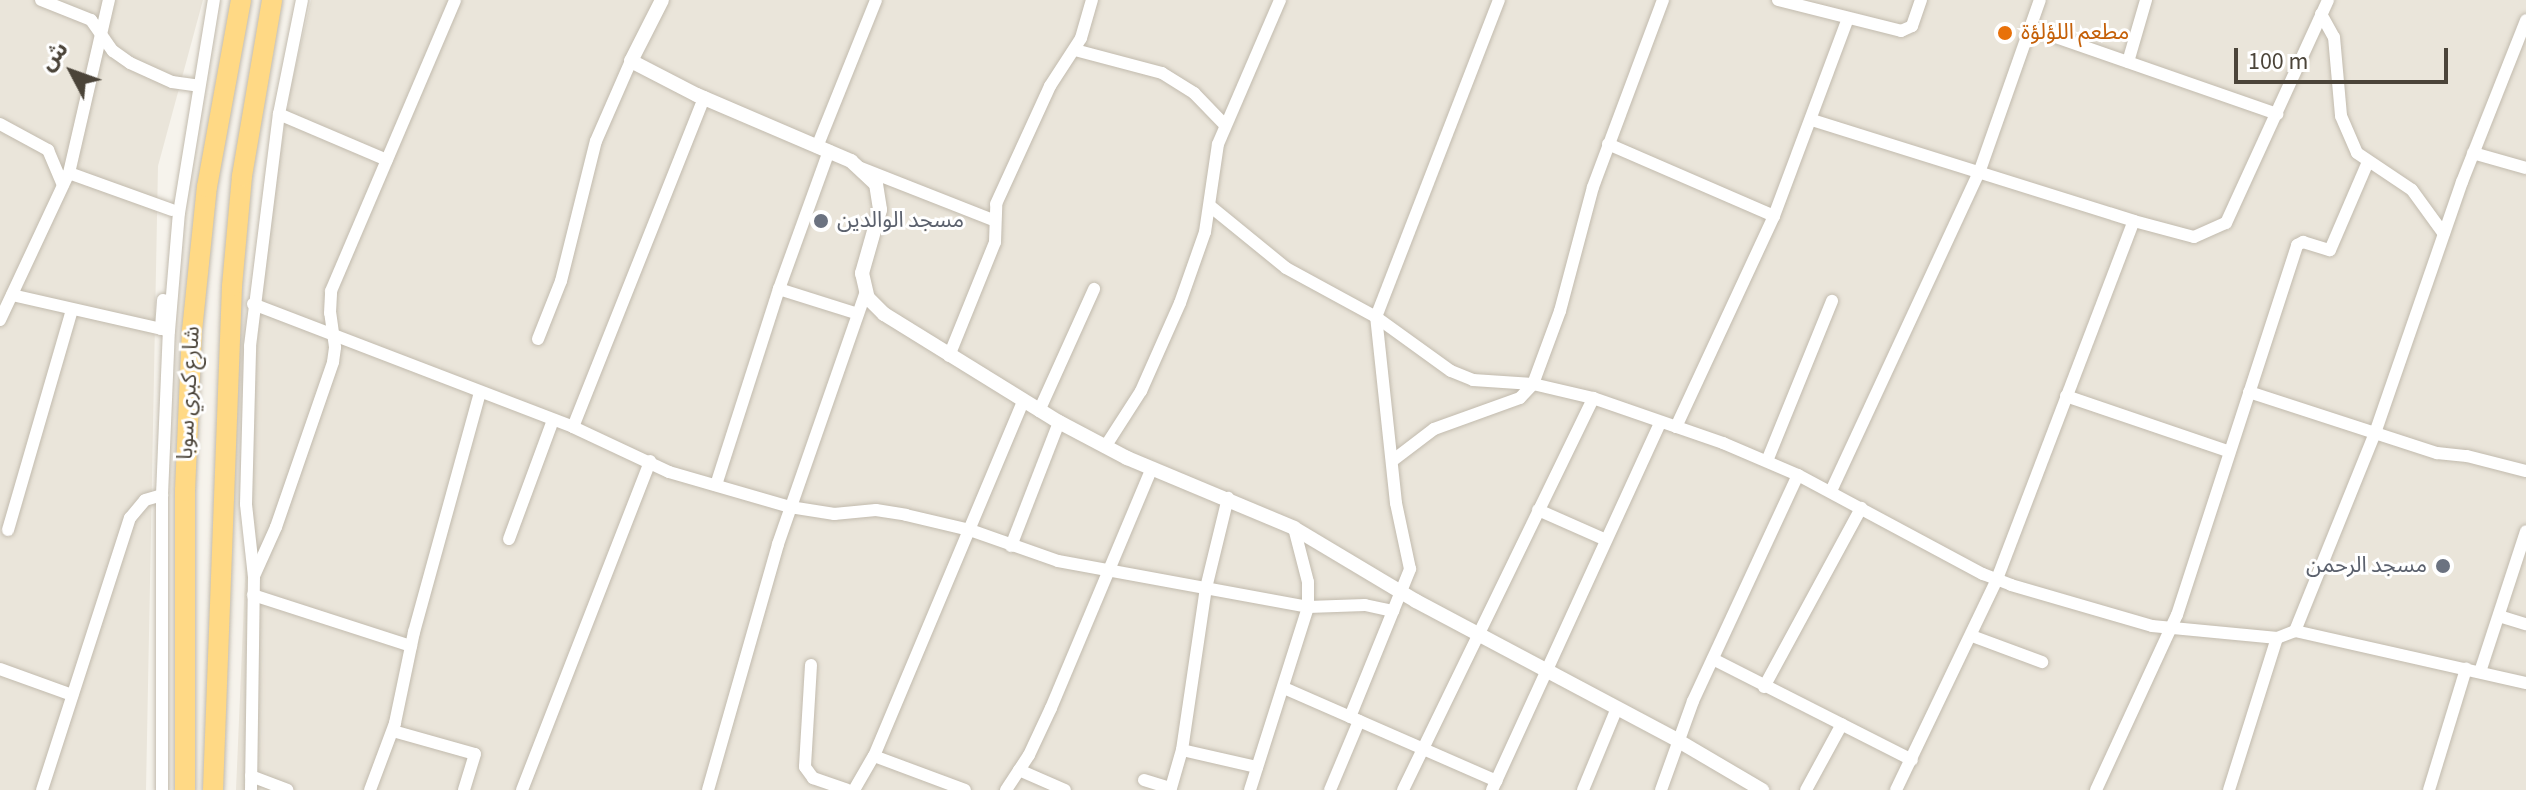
<!DOCTYPE html>
<meta charset="utf-8">
<style>
body{margin:0}
#map{position:relative;width:2526px;height:790px;overflow:hidden;background:#f6f3ec;font-family:"Source Sans 3","Noto Sans Arabic",sans-serif}
div>[style]{position:absolute}
.residential>*{inset:0;background:#eae5da}
.roads{filter:drop-shadow(0 0 2px #c2bbae) drop-shadow(0 0 2px #c2bbae)}
.minor>*{height:12px;margin:-6px;padding:0 6px;transform-origin:6px;border-radius:6px;background:#fff}
.tertiary>*{height:14px;margin:-7px;padding:0 7px;transform-origin:7px;border-radius:7px;background:#fff}
.trunk>*{height:20px;margin:-10px;padding:0 10px;transform-origin:10px;border-radius:10px;background:#ffd985}
.dots>*{width:22px;height:22px;translate:-50% -50%;box-sizing:border-box;border:4px solid #fff;border-radius:50%}
span{translate:-50% -50%;white-space:nowrap;text-align:center;line-height:1.15;-webkit-text-stroke:6px #fff;paint-order:stroke}
.food-label{font-size:22px;color:#c56008}
.left{translate:0 -50%;text-align:left}
.worship-label{font-size:22px;color:#5b616d}
.right{translate:-100% -50%;text-align:right}
.street-label{font-size:22px;color:#4b4439}
.north{position:absolute;left:32px;top:32px;width:80px;height:80px;-webkit-text-stroke:6px #fff;paint-order:stroke;rotate:311deg;font-size:22px;font-weight:700;line-height:32px;text-align:center;color:#4b4439}
.north::after{content:'';display:block;margin:auto;width:28px;height:36px;background:#4b4439;clip-path:polygon(50% 0,100% 100%,50% 72%,0 100%)}
.scale{position:absolute;left:2234px;top:48px;width:214px;height:36px;box-sizing:border-box;border:4px solid #4b4439;border-top:0;padding-left:10px;font-size:24px;line-height:28px;white-space:nowrap;color:#4b4439;-webkit-text-stroke:6px #fff;paint-order:stroke}
</style>
<div id="map">
<div class="residential">
<div style="clip-path:polygon(0 0,203px 0,158px 166px,146px 790px,0 790px)"></div>
<div style="clip-path:polygon(311px 0,2526px 0,2526px 790px,236px 790px,253px 393px,266px 242px,291px 87px)"></div>
</div>
<div class="roads">
<div class="minor">
<div style="left:41px;top:0;width:54px;rotate:21.8deg"></div>
<div style="left:91px;top:20px;width:38px;rotate:55deg"></div>
<div style="left:113px;top:51px;width:21px;rotate:35deg"></div>
<div style="left:130px;top:63px;width:46px;rotate:24.3deg"></div>
<div style="left:172px;top:82px;width:27px;rotate:8deg"></div>
<div style="left:1778px;top:0;width:127px;rotate:14.1deg"></div>
<div style="left:1901px;top:31px;width:12px;rotate:-24deg"></div>
<div style="left:1912px;top:26px;width:28px;rotate:-71deg"></div>
<div style="left:2321px;top:14px;width:26px;rotate:61deg"></div>
<div style="left:2334px;top:37px;width:79px;rotate:84.9deg"></div>
<div style="left:2341px;top:116px;width:40px;rotate:66.6deg"></div>
<div style="left:2357px;top:153px;width:66px;rotate:33.9deg"></div>
<div style="left:2412px;top:190px;width:54px;rotate:54deg"></div>
<div style="left:2030px;top:28px;width:262px;rotate:19.2deg"></div>
<div style="left:1075px;top:50px;width:90px;rotate:14.8deg"></div>
<div style="left:1162px;top:73px;width:38px;rotate:32deg"></div>
<div style="left:1194px;top:93px;width:45px;rotate:45.9deg"></div>
<div style="left:2128px;top:62px;width:65px;rotate:-73.8deg"></div>
<div style="left:279px;top:114px;width:117px;rotate:23.1deg"></div>
<div style="left:1812px;top:120px;width:337px;rotate:17.4deg"></div>
<div style="left:0;top:124px;width:55px;rotate:28.4deg"></div>
<div style="left:48px;top:150px;width:38px;rotate:67deg"></div>
<div style="left:1608px;top:144px;width:181px;rotate:23.4deg"></div>
<div style="left:817px;top:147px;width:158px;rotate:-68.1deg"></div>
<div style="left:2473px;top:153px;width:55px;rotate:15.8deg"></div>
<div style="left:861px;top:168px;width:142px;rotate:21.5deg"></div>
<div style="left:69px;top:173px;width:109px;rotate:19.8deg"></div>
<div style="left:1210px;top:206px;width:98px;rotate:39.2deg"></div>
<div style="left:1286px;top:268px;width:102px;rotate:28.6deg"></div>
<div style="left:1376px;top:317px;width:92px;rotate:35.8deg"></div>
<div style="left:1451px;top:371px;width:24px;rotate:22deg"></div>
<div style="left:1473px;top:380px;width:60px;rotate:3.8deg"></div>
<div style="left:1533px;top:384px;width:62px;rotate:13.1deg"></div>
<div style="left:1593px;top:398px;width:138px;rotate:19.1deg"></div>
<div style="left:1723px;top:443px;width:82px;rotate:23.1deg"></div>
<div style="left:1798px;top:475px;width:210px;rotate:28.2deg"></div>
<div style="left:1983px;top:574px;width:30px;rotate:21deg"></div>
<div style="left:2011px;top:585px;width:147px;rotate:16.2deg"></div>
<div style="left:2152px;top:626px;width:126px;rotate:5.5deg"></div>
<div style="left:2277px;top:638px;width:19px;rotate:-21deg"></div>
<div style="left:2295px;top:631px;width:237px;rotate:12.7deg"></div>
<div style="left:779px;top:289px;width:147px;rotate:-70.1deg"></div>
<div style="left:12px;top:295px;width:158px;rotate:12.8deg"></div>
<div style="left:253px;top:304px;width:343px;rotate:21deg"></div>
<div style="left:573px;top:427px;width:106px;rotate:25.1deg"></div>
<div style="left:669px;top:472px;width:126px;rotate:16.1deg"></div>
<div style="left:790px;top:507px;width:45px;rotate:9deg"></div>
<div style="left:834px;top:514px;width:42px;rotate:-5.4deg"></div>
<div style="left:876px;top:510px;width:30px;rotate:9deg"></div>
<div style="left:906px;top:515px;width:66px;rotate:13.2deg"></div>
<div style="left:970px;top:530px;width:93px;rotate:19.4deg"></div>
<div style="left:1058px;top:561px;width:254px;rotate:10.4deg"></div>
<div style="left:1308px;top:607px;width:57px;rotate:-2deg"></div>
<div style="left:1365px;top:605px;width:29px;rotate:12deg"></div>
<div style="left:0;top:320px;width:162px;rotate:-64.9deg"></div>
<div style="left:69px;top:173px;width:178px;rotate:-77deg"></div>
<div style="left:161px;top:329px;width:29px;rotate:-86deg"></div>
<div style="left:538px;top:339px;width:62px;rotate:-68.4deg"></div>
<div style="left:561px;top:281px;width:144px;rotate:-76deg"></div>
<div style="left:596px;top:141px;width:87px;rotate:-66.4deg"></div>
<div style="left:949px;top:356px;width:123px;rotate:-68deg"></div>
<div style="left:995px;top:242px;width:38px;rotate:-88deg"></div>
<div style="left:996px;top:204px;width:130px;rotate:-65.4deg"></div>
<div style="left:1050px;top:86px;width:57px;rotate:-57.1deg"></div>
<div style="left:1081px;top:38px;width:40px;rotate:-74deg"></div>
<div style="left:2249px;top:392px;width:198px;rotate:18deg"></div>
<div style="left:2437px;top:453px;width:30px;rotate:6deg"></div>
<div style="left:2467px;top:456px;width:61px;rotate:14.3deg"></div>
<div style="left:2066px;top:396px;width:171px;rotate:18.8deg"></div>
<div style="left:1039px;top:411px;width:134px;rotate:-65.7deg"></div>
<div style="left:573px;top:427px;width:355px;rotate:-68.3deg"></div>
<div style="left:1676px;top:427px;width:233px;rotate:-65.1deg"></div>
<div style="left:1774px;top:216px;width:211px;rotate:-69.5deg"></div>
<div style="left:1105px;top:447px;width:67px;rotate:-57.3deg"></div>
<div style="left:1141px;top:391px;width:96px;rotate:-66.1deg"></div>
<div style="left:1180px;top:303px;width:75px;rotate:-70.6deg"></div>
<div style="left:1205px;top:232px;width:89px;rotate:-81.6deg"></div>
<div style="left:1218px;top:144px;width:157px;rotate:-66.7deg"></div>
<div style="left:1392px;top:461px;width:53px;rotate:-37.3deg"></div>
<div style="left:1434px;top:429px;width:91px;rotate:-19.8deg"></div>
<div style="left:1520px;top:398px;width:19px;rotate:-47deg"></div>
<div style="left:1533px;top:384px;width:78px;rotate:-69.7deg"></div>
<div style="left:1560px;top:311px;width:128px;rotate:-75.1deg"></div>
<div style="left:1593px;top:187px;width:200px;rotate:-69.5deg"></div>
<div style="left:1767px;top:461px;width:173px;rotate:-67.9deg"></div>
<div style="left:716px;top:485px;width:206px;rotate:-72.2deg"></div>
<div style="left:779px;top:289px;width:80px;rotate:17.5deg"></div>
<div style="left:1831px;top:491px;width:354px;rotate:-65.1deg"></div>
<div style="left:1980px;top:170px;width:180px;rotate:-70.6deg"></div>
<div style="left:1538px;top:510px;width:74px;rotate:23.8deg"></div>
<div style="left:8px;top:530px;width:229px;rotate:-73.8deg"></div>
<div style="left:509px;top:539px;width:127px;rotate:-69.7deg"></div>
<div style="left:1011px;top:546px;width:133px;rotate:-68.8deg"></div>
<div style="left:254px;top:576px;width:54px;rotate:-65.8deg"></div>
<div style="left:276px;top:527px;width:175px;rotate:-70.9deg"></div>
<div style="left:333px;top:362px;width:15px;rotate:-82deg"></div>
<div style="left:335px;top:347px;width:34px;rotate:-98deg"></div>
<div style="left:330px;top:313px;width:22px;rotate:-87deg"></div>
<div style="left:331px;top:291px;width:316px;rotate:-66.9deg"></div>
<div style="left:253px;top:595px;width:166px;rotate:17.9deg"></div>
<div style="left:2499px;top:616px;width:28px;rotate:17deg"></div>
<div style="left:2295px;top:631px;width:214px;rotate:-68deg"></div>
<div style="left:2375px;top:433px;width:266px;rotate:-70.9deg"></div>
<div style="left:2462px;top:182px;width:174px;rotate:-68.4deg"></div>
<div style="left:1972px;top:636px;width:75px;rotate:20.4deg"></div>
<div style="left:1713px;top:659px;width:223px;rotate:26.9deg"></div>
<div style="left:811px;top:665px;width:102px;rotate:93.4deg"></div>
<div style="left:805px;top:767px;width:14px;rotate:54deg"></div>
<div style="left:813px;top:778px;width:36px;rotate:19deg"></div>
<div style="left:0;top:669px;width:77px;rotate:19.9deg"></div>
<div style="left:2480px;top:672px;width:148px;rotate:-71.9deg"></div>
<div style="left:1764px;top:687px;width:204px;rotate:-61.5deg"></div>
<div style="left:1284px;top:688px;width:232px;rotate:23.6deg"></div>
<div style="left:1350px;top:717px;width:160px;rotate:-67.9deg"></div>
<div style="left:1410px;top:569px;width:67px;rotate:-102deg"></div>
<div style="left:1396px;top:503px;width:187px;rotate:-96.1deg"></div>
<div style="left:1376px;top:317px;width:340px;rotate:-68.8deg"></div>
<div style="left:393px;top:731px;width:85px;rotate:15.7deg"></div>
<div style="left:475px;top:754px;width:38px;rotate:107deg"></div>
<div style="left:1182px;top:750px;width:77px;rotate:12.8deg"></div>
<div style="left:874px;top:756px;width:97px;rotate:20.5deg"></div>
<div style="left:1019px;top:770px;width:50px;rotate:23.5deg"></div>
<div style="left:251px;top:776px;width:39px;rotate:21deg"></div>
<div style="left:1144px;top:780px;width:28px;rotate:17deg"></div>
<div style="left:1171px;top:788px;width:40px;rotate:-74deg"></div>
<div style="left:1182px;top:750px;width:164px;rotate:-81.6deg"></div>
<div style="left:1206px;top:588px;width:93px;rotate:-76.3deg"></div>
<div style="left:42px;top:790px;width:286px;rotate:-72.1deg"></div>
<div style="left:130px;top:518px;width:23px;rotate:-50deg"></div>
<div style="left:145px;top:500px;width:18px;rotate:-16deg"></div>
<div style="left:162px;top:790px;width:295px;rotate:-90deg"></div>
<div style="left:162px;top:495px;width:164px;rotate:-87.6deg"></div>
<div style="left:169px;top:331px;width:118px;rotate:-85.2deg"></div>
<div style="left:179px;top:213px;width:216px;rotate:-80.7deg"></div>
<div style="left:251px;top:790px;width:213px;rotate:-89.2deg"></div>
<div style="left:254px;top:577px;width:73px;rotate:-96.3deg"></div>
<div style="left:246px;top:504px;width:158px;rotate:-88.5deg"></div>
<div style="left:250px;top:346px;width:234px;rotate:-82.9deg"></div>
<div style="left:279px;top:114px;width:116px;rotate:-78.6deg"></div>
<div style="left:370px;top:790px;width:72px;rotate:-69.5deg"></div>
<div style="left:395px;top:723px;width:93px;rotate:-78.2deg"></div>
<div style="left:414px;top:632px;width:248px;rotate:-74.6deg"></div>
<div style="left:522px;top:790px;width:353px;rotate:-68.7deg"></div>
<div style="left:708px;top:790px;width:256px;rotate:-74.1deg"></div>
<div style="left:778px;top:544px;width:267px;rotate:-70.8deg"></div>
<div style="left:854px;top:790px;width:39px;rotate:-60deg"></div>
<div style="left:874px;top:756px;width:385px;rotate:-67.2deg"></div>
<div style="left:1006px;top:790px;width:42px;rotate:-56.7deg"></div>
<div style="left:1029px;top:755px;width:52px;rotate:-64.9deg"></div>
<div style="left:1051px;top:708px;width:260px;rotate:-67.2deg"></div>
<div style="left:1250px;top:790px;width:192px;rotate:-72.4deg"></div>
<div style="left:1308px;top:607px;width:25px;rotate:-90deg"></div>
<div style="left:1308px;top:582px;width:56px;rotate:-104.5deg"></div>
<div style="left:1330px;top:790px;width:75px;rotate:-67.2deg"></div>
<div style="left:1403px;top:790px;width:436px;rotate:-64.1deg"></div>
<div style="left:1492px;top:790px;width:404px;rotate:-65.4deg"></div>
<div style="left:1583px;top:790px;width:89px;rotate:-67.5deg"></div>
<div style="left:1661px;top:790px;width:95px;rotate:-70.2deg"></div>
<div style="left:1693px;top:701px;width:249px;rotate:-65.1deg"></div>
<div style="left:1806px;top:790px;width:75px;rotate:-61.4deg"></div>
<div style="left:1896px;top:790px;width:234px;rotate:-64.4deg"></div>
<div style="left:1997px;top:579px;width:383px;rotate:-69.1deg"></div>
<div style="left:2134px;top:221px;width:62px;rotate:14.9deg"></div>
<div style="left:2194px;top:237px;width:35px;rotate:-24deg"></div>
<div style="left:2226px;top:223px;width:245px;rotate:-65.4deg"></div>
<div style="left:2096px;top:790px;width:193px;rotate:-65.2deg"></div>
<div style="left:2177px;top:615px;width:389px;rotate:-72deg"></div>
<div style="left:2297px;top:245px;width:7px;rotate:-27deg"></div>
<div style="left:2303px;top:242px;width:28px;rotate:17deg"></div>
<div style="left:2330px;top:250px;width:94px;rotate:-66.7deg"></div>
<div style="left:2229px;top:790px;width:159px;rotate:-72.5deg"></div>
<div style="left:2429px;top:790px;width:127px;rotate:-73deg"></div>
</div>
<div class="tertiary">
<div style="left:662px;top:0;width:68px;rotate:116.9deg"></div>
<div style="left:631px;top:61px;width:74px;rotate:27.3deg"></div>
<div style="left:697px;top:95px;width:168px;rotate:23.2deg"></div>
<div style="left:851px;top:161px;width:34px;rotate:43deg"></div>
<div style="left:876px;top:184px;width:26px;rotate:81deg"></div>
<div style="left:880px;top:210px;width:66px;rotate:105.9deg"></div>
<div style="left:862px;top:273px;width:26px;rotate:77deg"></div>
<div style="left:868px;top:298px;width:23px;rotate:45deg"></div>
<div style="left:884px;top:314px;width:206px;rotate:31.7deg"></div>
<div style="left:1059px;top:422px;width:77px;rotate:27.9deg"></div>
<div style="left:1127px;top:458px;width:181px;rotate:22.7deg"></div>
<div style="left:1294px;top:528px;width:142px;rotate:30.9deg"></div>
<div style="left:1416px;top:601px;width:296px;rotate:28deg"></div>
<div style="left:1677px;top:740px;width:99px;rotate:30.5deg"></div>
</div>
<div class="trunk">
<div style="left:185px;top:790px;width:299px;rotate:-90deg"></div>
<div style="left:185px;top:491px;width:160px;rotate:-87.5deg"></div>
<div style="left:192px;top:331px;width:145px;rotate:-84.1deg"></div>
<div style="left:207px;top:187px;width:190px;rotate:-79.7deg"></div>
<div style="left:213px;top:790px;width:504px;rotate:-87.84deg"></div>
<div style="left:232px;top:286px;width:110px;rotate:-84.8deg"></div>
<div style="left:242px;top:176px;width:179px;rotate:-80.3deg"></div>
</div>
</div>
<div class="dots">
<div style="left:2005px;top:33px;background:#e8710a"></div>
<div style="left:821px;top:221px;background:#6b7280"></div>
<div style="left:2443px;top:566px;background:#6b7280"></div>
</div>
<div class="food-label">
<span class="left" style="left:2021px;top:33px">مطعم اللؤلؤة</span>
</div>
<div class="worship-label">
<span class="left" style="left:837px;top:221px">مسجد الوالدين</span>
<span class="right" style="left:2427px;top:566px">مسجد الرحمن</span>
</div>
<div class="street-label">
<span style="left:189px;top:393px;rotate:-87deg">شارع كبري سوبا</span>
</div>
<div class="north">ش</div>
<div class="scale">100 m</div>
</div>
